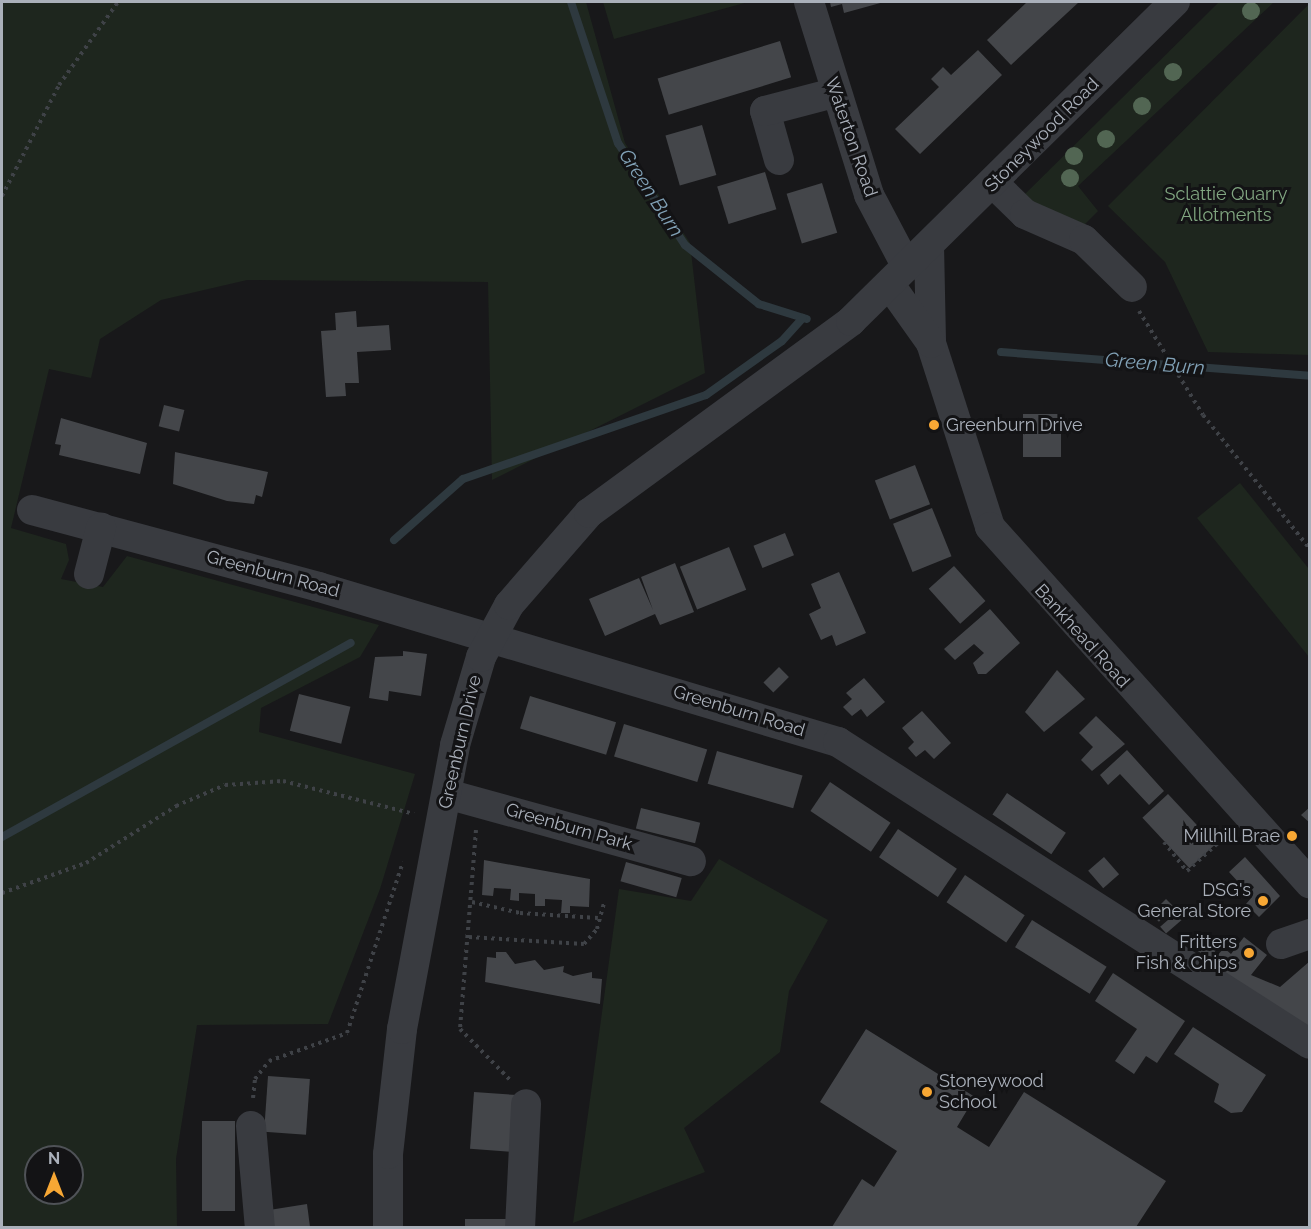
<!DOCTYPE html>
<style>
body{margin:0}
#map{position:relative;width:1311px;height:1229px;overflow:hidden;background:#18181a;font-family:Raleway,sans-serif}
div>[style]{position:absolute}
.green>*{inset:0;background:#1e261e}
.stream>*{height:8px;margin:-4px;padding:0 4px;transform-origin:4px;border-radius:4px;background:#2e393f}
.building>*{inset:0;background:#44464a;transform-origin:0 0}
.path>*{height:4px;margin-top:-2px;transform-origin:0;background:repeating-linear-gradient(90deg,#3f4247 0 3px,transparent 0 7.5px)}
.minor>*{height:30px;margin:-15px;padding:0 15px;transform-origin:15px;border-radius:15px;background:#393b40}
.trees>*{width:18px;height:18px;margin:-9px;border-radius:50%;background:#526653}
.dots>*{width:16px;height:16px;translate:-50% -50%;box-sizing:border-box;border:3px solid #131315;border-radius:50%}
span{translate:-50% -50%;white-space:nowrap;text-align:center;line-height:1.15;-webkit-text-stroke:6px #131315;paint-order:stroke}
.street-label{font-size:18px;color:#aab0ba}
.park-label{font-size:18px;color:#81a681}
.poi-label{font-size:18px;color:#aab0ba}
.left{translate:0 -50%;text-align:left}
.right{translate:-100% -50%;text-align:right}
.water-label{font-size:20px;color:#81a1b6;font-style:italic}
.frame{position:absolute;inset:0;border:3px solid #aab0ba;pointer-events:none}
.north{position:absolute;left:24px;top:1145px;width:60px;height:60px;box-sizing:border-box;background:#131315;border:2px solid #4f5257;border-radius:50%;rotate:0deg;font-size:16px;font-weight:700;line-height:24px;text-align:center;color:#aab0ba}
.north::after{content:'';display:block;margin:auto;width:21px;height:27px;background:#f7a734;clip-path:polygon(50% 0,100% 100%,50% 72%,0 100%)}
</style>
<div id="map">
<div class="green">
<div style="clip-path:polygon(evenodd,2px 2px,586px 2px,625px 143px,690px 243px,705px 373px,492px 480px,488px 282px,247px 280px,161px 300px,100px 339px,91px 378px,49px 369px,11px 528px,66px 544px,69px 560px,61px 579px,103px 587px,127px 556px,379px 625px,360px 657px,261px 708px,259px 732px,415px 774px,380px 889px,328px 1024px,197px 1025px,176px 1159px,177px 1227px,2px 1227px,2px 2px,36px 1157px,72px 1157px,72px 1193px,36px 1193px,36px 1157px)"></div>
<div style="clip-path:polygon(603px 2px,748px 2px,614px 39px)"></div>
<div style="clip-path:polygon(1219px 2px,1274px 2px,1078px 186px,1098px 211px,1077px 232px,1018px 201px)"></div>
<div style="clip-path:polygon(1309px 4px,1309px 355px,1208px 352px,1165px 262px,1108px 206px)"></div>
<div style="clip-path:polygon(1240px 483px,1309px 569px,1309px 657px,1197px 518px)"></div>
<div style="clip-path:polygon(719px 859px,828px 920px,789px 991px,780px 1052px,684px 1128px,705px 1172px,573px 1223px,619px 889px,691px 901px)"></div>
</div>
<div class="stream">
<div style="left:571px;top:2px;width:149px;rotate:71.6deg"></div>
<div style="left:618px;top:143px;width:122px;rotate:56.7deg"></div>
<div style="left:685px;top:245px;width:95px;rotate:38.6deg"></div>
<div style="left:759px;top:304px;width:50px;rotate:17.4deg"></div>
<div style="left:1001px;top:352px;width:310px;rotate:4.4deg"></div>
<div style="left:394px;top:540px;width:92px;rotate:-41.5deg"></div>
<div style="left:463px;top:479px;width:257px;rotate:-19.1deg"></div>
<div style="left:706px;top:395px;width:93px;rotate:-35.4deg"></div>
<div style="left:782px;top:341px;width:31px;rotate:-48deg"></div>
<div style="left:2px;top:837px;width:399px;rotate:-29.1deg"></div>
</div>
<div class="building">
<div style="clip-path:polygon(830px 2px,884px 2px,844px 13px,842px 4px,831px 7px)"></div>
<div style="clip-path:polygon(1027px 2px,1079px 2px,1011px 65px,987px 40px)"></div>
<div style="left:780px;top:41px;width:38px;height:128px;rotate:73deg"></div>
<div style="clip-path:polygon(978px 50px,1002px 75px,920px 154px,895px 129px,939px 87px,931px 79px,943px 67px,951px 75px)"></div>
<div style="left:702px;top:125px;width:52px;height:38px;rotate:74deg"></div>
<div style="left:765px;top:172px;width:39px;height:50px;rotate:73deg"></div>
<div style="left:822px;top:183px;width:52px;height:37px;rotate:73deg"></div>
<div style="clip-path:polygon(356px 311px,357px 327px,389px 325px,391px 350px,357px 352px,359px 383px,345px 383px,346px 396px,326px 397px,321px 331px,336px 330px,335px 313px)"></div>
<div style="left:164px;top:405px;width:21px;height:22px;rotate:14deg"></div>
<div style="left:1023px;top:414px;width:38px;height:43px"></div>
<div style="clip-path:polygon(61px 418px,147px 443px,140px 474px,59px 455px,61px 445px,55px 444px)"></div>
<div style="clip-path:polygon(175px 452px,268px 472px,262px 497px,256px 495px,254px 504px,227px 501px,173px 484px)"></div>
<div style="left:915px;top:465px;width:42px;height:43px;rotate:69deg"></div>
<div style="left:932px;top:508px;width:52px;height:42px;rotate:68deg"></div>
<div style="left:785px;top:533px;width:24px;height:34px;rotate:68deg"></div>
<div style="left:729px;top:547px;width:46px;height:53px;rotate:68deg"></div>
<div style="clip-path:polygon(675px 563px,694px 612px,660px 625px,655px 614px,605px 636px,589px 599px,639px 578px,653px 610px,641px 577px)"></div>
<div style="left:954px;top:566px;width:47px;height:34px;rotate:48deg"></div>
<div style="clip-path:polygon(839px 572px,866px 633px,836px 646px,832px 635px,821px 640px,809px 614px,821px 608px,811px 584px)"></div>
<div style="clip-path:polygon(990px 609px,1020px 643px,986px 674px,978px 674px,973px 663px,984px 653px,974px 644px,955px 660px,944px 649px)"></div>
<div style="clip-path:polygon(403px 651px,427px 654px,421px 696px,389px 691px,388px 701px,369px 698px,375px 657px,403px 656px)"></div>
<div style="left:779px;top:667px;width:14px;height:22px;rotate:45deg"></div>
<div style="clip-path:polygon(1057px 670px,1085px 699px,1044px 732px,1025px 712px)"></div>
<div style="clip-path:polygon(864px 678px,885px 702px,867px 717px,861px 709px,852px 716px,843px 707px,852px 699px,846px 693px)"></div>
<div style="left:299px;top:694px;width:53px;height:38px;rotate:14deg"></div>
<div style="left:530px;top:696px;width:90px;height:34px;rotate:17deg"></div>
<div style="clip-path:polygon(922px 711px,951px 743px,934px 759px,925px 750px,916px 757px,908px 748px,914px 742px,902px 728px)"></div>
<div style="clip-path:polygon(1096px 716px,1125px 744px,1092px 771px,1081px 760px,1093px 747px,1079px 733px)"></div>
<div style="left:624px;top:724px;width:87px;height:34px;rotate:17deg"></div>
<div style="clip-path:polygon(1127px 750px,1164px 791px,1149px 805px,1120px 774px,1108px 785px,1100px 775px)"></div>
<div style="left:717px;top:751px;width:89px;height:34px;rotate:16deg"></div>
<div style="left:830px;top:782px;width:73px;height:35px;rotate:34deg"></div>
<div style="left:1007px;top:793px;width:71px;height:26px;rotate:34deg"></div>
<div style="left:1168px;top:794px;width:69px;height:35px;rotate:47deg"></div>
<div style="clip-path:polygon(1310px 807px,1310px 823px,1301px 815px)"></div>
<div style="left:641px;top:808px;width:61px;height:21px;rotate:14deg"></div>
<div style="left:898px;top:829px;width:71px;height:34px;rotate:34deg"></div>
<div style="left:1104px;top:857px;width:23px;height:21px;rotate:49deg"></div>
<div style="clip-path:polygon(1245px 857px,1280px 896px,1259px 917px,1246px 904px,1252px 897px,1229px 872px)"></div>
<div style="clip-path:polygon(484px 860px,590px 879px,589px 907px,570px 906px,570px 913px,561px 913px,562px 900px,545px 899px,545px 906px,535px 906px,535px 894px,519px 893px,519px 901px,510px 900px,511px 889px,494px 888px,493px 896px,482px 895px)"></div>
<div style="left:626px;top:862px;width:58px;height:20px;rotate:16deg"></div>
<div style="left:965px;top:875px;width:72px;height:33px;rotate:34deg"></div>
<div style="left:1166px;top:899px;width:11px;height:21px;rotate:45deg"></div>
<div style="left:1176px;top:913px;width:9px;height:21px;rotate:49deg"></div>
<div style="left:1032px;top:920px;width:88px;height:32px;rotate:32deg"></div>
<div style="left:1199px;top:937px;width:21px;height:13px;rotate:29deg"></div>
<div style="clip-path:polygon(1244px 937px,1267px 955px,1251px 975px,1280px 987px,1310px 961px,1310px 1033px,1209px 965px,1224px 948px,1231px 954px)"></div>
<div style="clip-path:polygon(496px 952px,506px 952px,515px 964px,535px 960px,544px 970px,564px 966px,563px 972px,573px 976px,592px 972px,592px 978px,602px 979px,600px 1004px,485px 982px,487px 957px,496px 958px)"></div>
<div style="clip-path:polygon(1113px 973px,1185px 1021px,1157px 1063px,1146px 1056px,1134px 1074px,1115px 1061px,1137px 1029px,1095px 1001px)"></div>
<div style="clip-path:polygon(1193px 1027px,1266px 1075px,1242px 1112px,1231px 1113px,1214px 1102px,1219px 1084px,1174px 1054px)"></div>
<div style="clip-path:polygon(866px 1029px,975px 1097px,957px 1127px,989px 1147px,1024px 1092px,1166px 1181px,1136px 1227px,832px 1227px,862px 1179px,874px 1187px,897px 1151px,820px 1102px)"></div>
<div style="left:268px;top:1076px;width:42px;height:56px;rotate:4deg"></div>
<div style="left:474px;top:1092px;width:43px;height:57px;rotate:4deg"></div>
<div style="left:202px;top:1121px;width:33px;height:90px"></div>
<div style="clip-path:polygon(307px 1204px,310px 1227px,266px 1227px,263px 1211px)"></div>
<div style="left:508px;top:1219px;width:8px;height:43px;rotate:90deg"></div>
</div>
<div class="path">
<div style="left:2px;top:196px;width:125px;rotate:-62.8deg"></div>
<div style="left:59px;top:85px;width:102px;rotate:-54.6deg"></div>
<div style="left:1139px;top:311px;width:122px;rotate:58.4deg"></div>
<div style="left:1203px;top:415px;width:171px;rotate:51.4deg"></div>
<div style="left:476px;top:830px;width:200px;rotate:94.6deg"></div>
<div style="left:460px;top:1029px;width:74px;rotate:45.5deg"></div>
<div style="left:1164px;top:842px;width:37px;rotate:52deg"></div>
<div style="left:1187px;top:871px;width:57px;rotate:-42.1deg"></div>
<div style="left:2px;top:893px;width:89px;rotate:-19.7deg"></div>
<div style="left:86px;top:863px;width:107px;rotate:-32.3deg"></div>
<div style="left:176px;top:806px;width:53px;rotate:-23.2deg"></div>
<div style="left:225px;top:785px;width:58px;rotate:-3.9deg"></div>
<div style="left:283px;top:781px;width:135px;rotate:14.1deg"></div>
<div style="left:472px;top:902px;width:49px;rotate:12.9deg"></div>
<div style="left:520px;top:913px;width:78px;rotate:3.7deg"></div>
<div style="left:469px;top:937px;width:115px;rotate:3.5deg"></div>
<div style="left:584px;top:944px;width:20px;rotate:-49deg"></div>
<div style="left:597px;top:929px;width:27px;rotate:-75deg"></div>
<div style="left:253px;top:1098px;width:19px;rotate:-84deg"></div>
<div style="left:255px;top:1079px;width:23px;rotate:-52deg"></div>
<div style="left:269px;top:1061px;width:83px;rotate:-19.7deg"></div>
<div style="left:347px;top:1033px;width:180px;rotate:-71.9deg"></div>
</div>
<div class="minor">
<div style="left:809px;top:2px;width:202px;rotate:72.7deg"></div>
<div style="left:869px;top:195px;width:81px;rotate:62.2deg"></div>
<div style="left:779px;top:160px;width:51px;rotate:-105.9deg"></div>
<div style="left:765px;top:111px;width:71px;rotate:-14.6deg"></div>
<div style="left:994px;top:184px;width:43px;rotate:44.1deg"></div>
<div style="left:1025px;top:214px;width:64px;rotate:23.8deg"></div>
<div style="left:1084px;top:240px;width:67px;rotate:44.4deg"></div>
<div style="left:929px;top:245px;width:98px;rotate:88.8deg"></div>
<div style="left:931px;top:343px;width:193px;rotate:72.2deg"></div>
<div style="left:990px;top:527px;width:479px;rotate:48.1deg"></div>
<div style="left:890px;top:285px;width:71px;rotate:54.7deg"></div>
<div style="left:32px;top:510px;width:297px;rotate:15deg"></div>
<div style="left:319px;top:587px;width:542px;rotate:16.63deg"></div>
<div style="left:838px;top:742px;width:560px;rotate:32.61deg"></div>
<div style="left:89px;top:574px;width:48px;rotate:-75.4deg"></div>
<div style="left:447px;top:794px;width:253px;rotate:15.4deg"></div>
<div style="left:1281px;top:944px;width:31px;rotate:-19deg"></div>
<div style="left:251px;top:1126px;width:102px;rotate:85deg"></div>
<div style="left:388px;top:1228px;width:74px;rotate:-90deg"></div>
<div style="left:388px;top:1154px;width:126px;rotate:-83.6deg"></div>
<div style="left:402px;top:1029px;width:289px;rotate:-79.4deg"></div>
<div style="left:455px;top:745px;width:92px;rotate:-73.5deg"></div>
<div style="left:481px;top:657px;width:59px;rotate:-61.7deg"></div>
<div style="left:509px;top:605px;width:122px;rotate:-49deg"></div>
<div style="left:589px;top:513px;width:325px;rotate:-36.2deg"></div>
<div style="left:851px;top:321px;width:455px;rotate:-44.6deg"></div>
<div style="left:520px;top:1228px;width:124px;rotate:-87.2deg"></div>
</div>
<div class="trees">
<div style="left:1251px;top:11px"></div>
<div style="left:1173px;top:72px"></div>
<div style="left:1142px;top:106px"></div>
<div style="left:1106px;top:139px"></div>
<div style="left:1074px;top:156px"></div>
<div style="left:1070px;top:178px"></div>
</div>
<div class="dots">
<div style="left:934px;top:425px;background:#f7a734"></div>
<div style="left:1292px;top:836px;background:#f7a734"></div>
<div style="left:1263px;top:901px;background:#f7a734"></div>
<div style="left:1249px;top:953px;background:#f7a734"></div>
<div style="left:927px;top:1092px;background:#f7a734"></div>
</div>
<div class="street-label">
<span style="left:1042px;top:135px;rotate:-45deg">Stoneywood Road</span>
<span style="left:851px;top:137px;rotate:71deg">Waterton Road</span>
<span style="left:273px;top:574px;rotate:15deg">Greenburn Road</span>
<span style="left:1082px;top:636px;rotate:48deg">Bankhead Road</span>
<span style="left:739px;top:711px;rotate:17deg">Greenburn Road</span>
<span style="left:460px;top:742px;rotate:-77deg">Greenburn Drive</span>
<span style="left:569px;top:827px;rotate:16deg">Greenburn Park</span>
</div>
<div class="park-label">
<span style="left:1226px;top:205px">Sclattie Quarry<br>Allotments</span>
</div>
<div class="poi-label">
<span class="left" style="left:946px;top:425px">Greenburn Drive</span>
<span class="right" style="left:1280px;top:836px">Millhill Brae</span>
<span class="right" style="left:1251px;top:901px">DSG's<br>General Store</span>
<span class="right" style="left:1237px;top:953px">Fritters<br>Fish &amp; Chips</span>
<span class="left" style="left:939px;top:1092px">Stoneywood<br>School</span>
</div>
<div class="water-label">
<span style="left:651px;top:193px;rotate:57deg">Green Burn</span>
<span style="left:1155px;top:364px;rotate:5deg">Green Burn</span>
</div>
<div class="frame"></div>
<div class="north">N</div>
</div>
